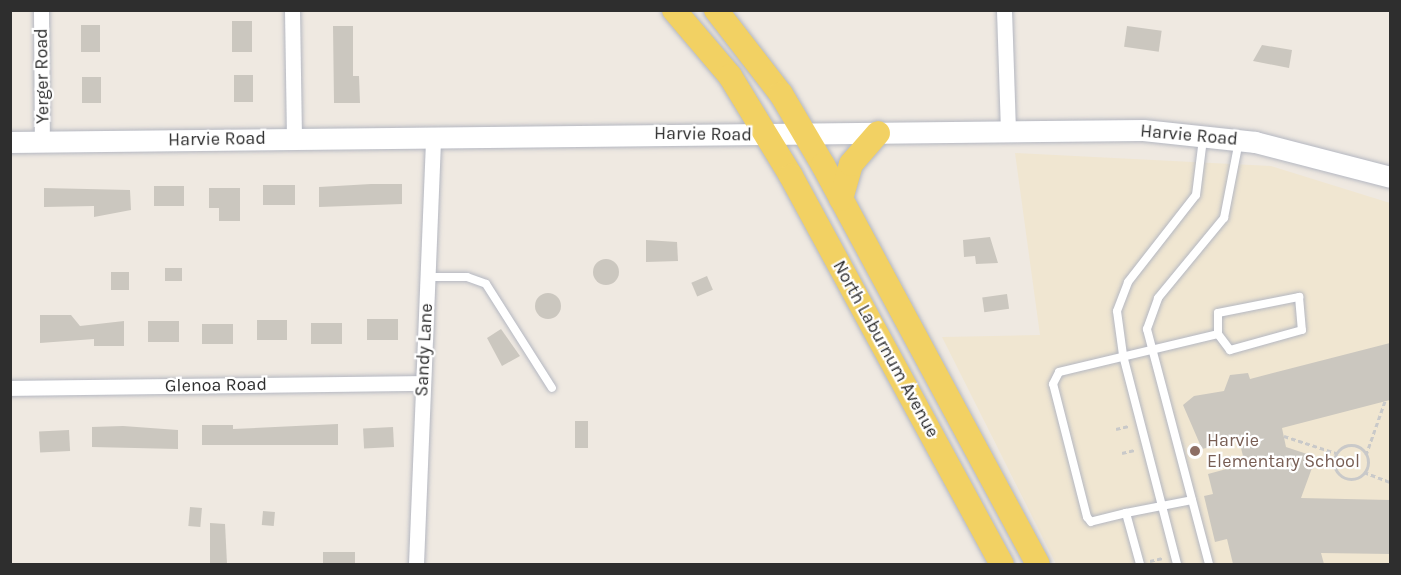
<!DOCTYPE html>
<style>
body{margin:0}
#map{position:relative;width:1401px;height:575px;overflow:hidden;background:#efe9e1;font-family:Karla,sans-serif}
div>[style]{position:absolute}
.education>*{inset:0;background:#f0e6d1}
.building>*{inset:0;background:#cbc7bf;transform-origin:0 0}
.round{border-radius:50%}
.path>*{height:3px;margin-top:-1.5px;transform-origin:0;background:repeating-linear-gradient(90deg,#c9c9c9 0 4.5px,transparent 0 7.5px)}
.path>.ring{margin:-1.5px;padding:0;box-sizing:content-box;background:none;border:3px solid #c9c9c9;border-radius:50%}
.roads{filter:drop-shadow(0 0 2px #b4b7c1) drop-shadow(0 0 2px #b4b7c1)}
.lane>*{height:8px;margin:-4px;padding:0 4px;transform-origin:4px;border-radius:4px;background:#fff}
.street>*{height:15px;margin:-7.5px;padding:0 7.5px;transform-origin:7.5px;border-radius:7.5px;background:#fff}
.secondary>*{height:21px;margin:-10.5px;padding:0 10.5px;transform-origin:10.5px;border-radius:10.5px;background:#fff}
.primary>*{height:24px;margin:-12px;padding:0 12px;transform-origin:12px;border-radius:12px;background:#f2d163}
.dots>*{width:16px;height:16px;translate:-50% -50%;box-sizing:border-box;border:3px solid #fff;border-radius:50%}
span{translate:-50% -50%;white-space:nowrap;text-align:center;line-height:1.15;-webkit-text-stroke:4.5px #fff;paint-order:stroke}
.street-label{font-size:18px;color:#2e2e2e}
.education-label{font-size:18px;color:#785e54}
.left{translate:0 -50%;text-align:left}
.frame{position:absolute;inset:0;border:12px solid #2e2e2e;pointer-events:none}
</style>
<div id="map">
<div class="education">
<div style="clip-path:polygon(1015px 153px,1271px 166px,1390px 203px,1390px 564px,1056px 564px,942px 337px,1040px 335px)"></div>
</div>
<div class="building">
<div style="left:252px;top:21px;width:31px;height:20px;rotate:90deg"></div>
<div style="left:81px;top:25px;width:19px;height:27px"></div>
<div style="clip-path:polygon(333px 26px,353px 26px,353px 76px,359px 76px,360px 103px,334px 103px)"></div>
<div style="left:1127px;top:26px;width:35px;height:21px;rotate:8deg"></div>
<div style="clip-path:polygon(1262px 45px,1292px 50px,1289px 68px,1253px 61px)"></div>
<div style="left:253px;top:75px;width:27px;height:19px;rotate:90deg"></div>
<div style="left:82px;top:77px;width:19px;height:26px"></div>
<div style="clip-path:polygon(371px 184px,402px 184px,402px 204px,319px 207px,319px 187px)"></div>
<div style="left:263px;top:185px;width:32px;height:20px"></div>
<div style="left:154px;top:186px;width:30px;height:20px"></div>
<div style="clip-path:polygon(44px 188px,130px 190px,131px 210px,94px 217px,94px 206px,44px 207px)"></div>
<div style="clip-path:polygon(209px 188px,240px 188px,240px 221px,219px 221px,219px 208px,209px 208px)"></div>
<div style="clip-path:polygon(990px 237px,998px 263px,976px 264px,975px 256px,964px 257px,963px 240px)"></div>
<div style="clip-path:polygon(646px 240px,677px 242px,678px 261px,646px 262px)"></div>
<div class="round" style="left:593px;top:259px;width:26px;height:26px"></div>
<div style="left:165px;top:268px;width:17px;height:13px"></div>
<div style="left:111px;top:272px;width:18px;height:18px"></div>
<div style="left:707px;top:276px;width:15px;height:17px;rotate:67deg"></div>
<div class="round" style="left:535px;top:293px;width:26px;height:26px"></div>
<div style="left:1007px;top:294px;width:15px;height:25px;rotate:82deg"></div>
<div style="clip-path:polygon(40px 315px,71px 315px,80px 326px,124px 321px,124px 346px,94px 346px,94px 339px,40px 343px)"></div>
<div style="left:367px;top:319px;width:31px;height:21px"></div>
<div style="left:287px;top:320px;width:20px;height:30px;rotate:90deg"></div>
<div style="left:179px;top:321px;width:21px;height:31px;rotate:90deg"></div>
<div style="left:311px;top:323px;width:31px;height:21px"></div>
<div style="left:202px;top:324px;width:31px;height:20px"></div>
<div style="clip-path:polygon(501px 329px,520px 356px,502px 366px,487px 338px)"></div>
<div style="clip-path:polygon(1390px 343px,1390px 400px,1282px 428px,1286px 447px,1316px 457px,1301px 498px,1390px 500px,1390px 554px,1321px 553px,1324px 564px,1233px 564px,1227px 539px,1215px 542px,1204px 496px,1213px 494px,1208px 474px,1245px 464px,1239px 440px,1202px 449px,1183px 405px,1194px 396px,1224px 391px,1230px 375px,1248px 373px,1250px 379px)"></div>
<div style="left:575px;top:421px;width:13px;height:27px"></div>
<div style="clip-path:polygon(338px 424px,338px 445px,202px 445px,202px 425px,233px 425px,233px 429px)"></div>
<div style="clip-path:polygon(123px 426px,178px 430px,178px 449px,92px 447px,92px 427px)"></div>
<div style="left:393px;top:427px;width:20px;height:30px;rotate:87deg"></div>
<div style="left:69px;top:430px;width:21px;height:30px;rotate:87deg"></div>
<div style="left:190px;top:507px;width:12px;height:19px;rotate:5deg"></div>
<div style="left:263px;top:511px;width:12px;height:14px;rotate:5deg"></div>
<div style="clip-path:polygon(210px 523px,225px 524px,227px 564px,210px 564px)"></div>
<div style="left:323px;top:552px;width:32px;height:12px"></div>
</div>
<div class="path">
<div style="left:1116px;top:429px;width:13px;rotate:-13deg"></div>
<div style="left:1284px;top:436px;width:55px;rotate:18.1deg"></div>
<div class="ring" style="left:1334px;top:445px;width:31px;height:31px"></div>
<div style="left:1122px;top:453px;width:13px;rotate:-13deg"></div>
<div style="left:1366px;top:455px;width:57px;rotate:-70.6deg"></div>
<div style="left:1364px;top:472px;width:28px;rotate:21deg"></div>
<div style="left:1150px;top:561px;width:13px;rotate:-13deg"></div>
</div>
<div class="roads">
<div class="lane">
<div style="left:427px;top:277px;width:40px"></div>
<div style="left:467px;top:277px;width:20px;rotate:20deg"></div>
<div style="left:486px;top:284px;width:123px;rotate:57.6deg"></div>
<div style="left:1126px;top:513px;width:67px;rotate:-11.1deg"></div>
<div style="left:1140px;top:564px;width:53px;rotate:-105.4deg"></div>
<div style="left:1126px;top:513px;width:36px;rotate:166deg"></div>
<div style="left:1091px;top:522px;width:6px;rotate:-129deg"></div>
<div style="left:1087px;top:517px;width:137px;rotate:-104.3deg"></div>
<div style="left:1053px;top:384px;width:13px;rotate:-63deg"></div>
<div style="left:1059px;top:372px;width:163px;rotate:-13.4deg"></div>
<div style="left:1218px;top:334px;width:21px;rotate:-90deg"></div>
<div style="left:1218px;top:313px;width:83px;rotate:-11.2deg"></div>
<div style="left:1299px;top:297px;width:33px;rotate:85deg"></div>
<div style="left:1302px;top:330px;width:75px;rotate:164.5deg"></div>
<div style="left:1230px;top:350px;width:20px;rotate:-127deg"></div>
<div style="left:1177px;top:564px;width:216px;rotate:-104.5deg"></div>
<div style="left:1123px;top:355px;width:44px;rotate:-97.8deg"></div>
<div style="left:1117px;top:311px;width:31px;rotate:-69deg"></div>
<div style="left:1128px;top:282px;width:110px;rotate:-52deg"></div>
<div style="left:1196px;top:195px;width:56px;rotate:-82.9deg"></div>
<div style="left:1209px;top:564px;width:243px;rotate:-104.8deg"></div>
<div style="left:1147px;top:329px;width:33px;rotate:-70deg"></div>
<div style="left:1158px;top:298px;width:104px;rotate:-50.5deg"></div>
<div style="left:1224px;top:218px;width:78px;rotate:-79deg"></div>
</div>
<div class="street">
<div style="left:41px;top:10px;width:131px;rotate:89.6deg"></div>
<div style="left:292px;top:10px;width:127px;rotate:89.1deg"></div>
<div style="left:1004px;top:10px;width:120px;rotate:88.1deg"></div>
<div style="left:10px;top:388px;width:412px;rotate:-0.7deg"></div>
<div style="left:416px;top:564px;width:429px;rotate:-87.7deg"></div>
</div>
<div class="secondary">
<div style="left:10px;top:142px;width:1133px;rotate:-0.61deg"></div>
<div style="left:1143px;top:130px;width:113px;rotate:6.1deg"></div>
<div style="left:1255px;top:142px;width:139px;rotate:14.5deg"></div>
</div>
<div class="primary">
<div style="left:674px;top:10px;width:87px;rotate:49.7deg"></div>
<div style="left:730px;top:76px;width:117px;rotate:58.6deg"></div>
<div style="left:791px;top:176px;width:442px;rotate:61.5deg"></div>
<div style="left:716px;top:10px;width:106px;rotate:52.3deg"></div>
<div style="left:781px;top:94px;width:82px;rotate:59.4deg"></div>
<div style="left:823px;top:165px;width:453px;rotate:61.7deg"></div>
<div style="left:841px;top:199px;width:36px;rotate:-74deg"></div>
<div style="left:851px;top:164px;width:41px;rotate:-48.9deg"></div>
</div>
</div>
<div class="dots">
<div style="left:1195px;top:451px;background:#8d6e63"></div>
</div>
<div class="street-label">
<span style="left:42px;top:76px;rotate:-91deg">Yerger Road</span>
<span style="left:703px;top:134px;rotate:1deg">Harvie Road</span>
<span style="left:1189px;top:135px;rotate:5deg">Harvie Road</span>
<span style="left:217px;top:139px;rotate:-1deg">Harvie Road</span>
<span style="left:886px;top:349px;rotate:61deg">North Laburnum Avenue</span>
<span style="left:424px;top:350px;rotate:-87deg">Sandy Lane</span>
<span style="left:216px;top:385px;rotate:-1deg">Glenoa Road</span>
</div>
<div class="education-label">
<span class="left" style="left:1207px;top:451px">Harvie<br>Elementary School</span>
</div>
<div class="frame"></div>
</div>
